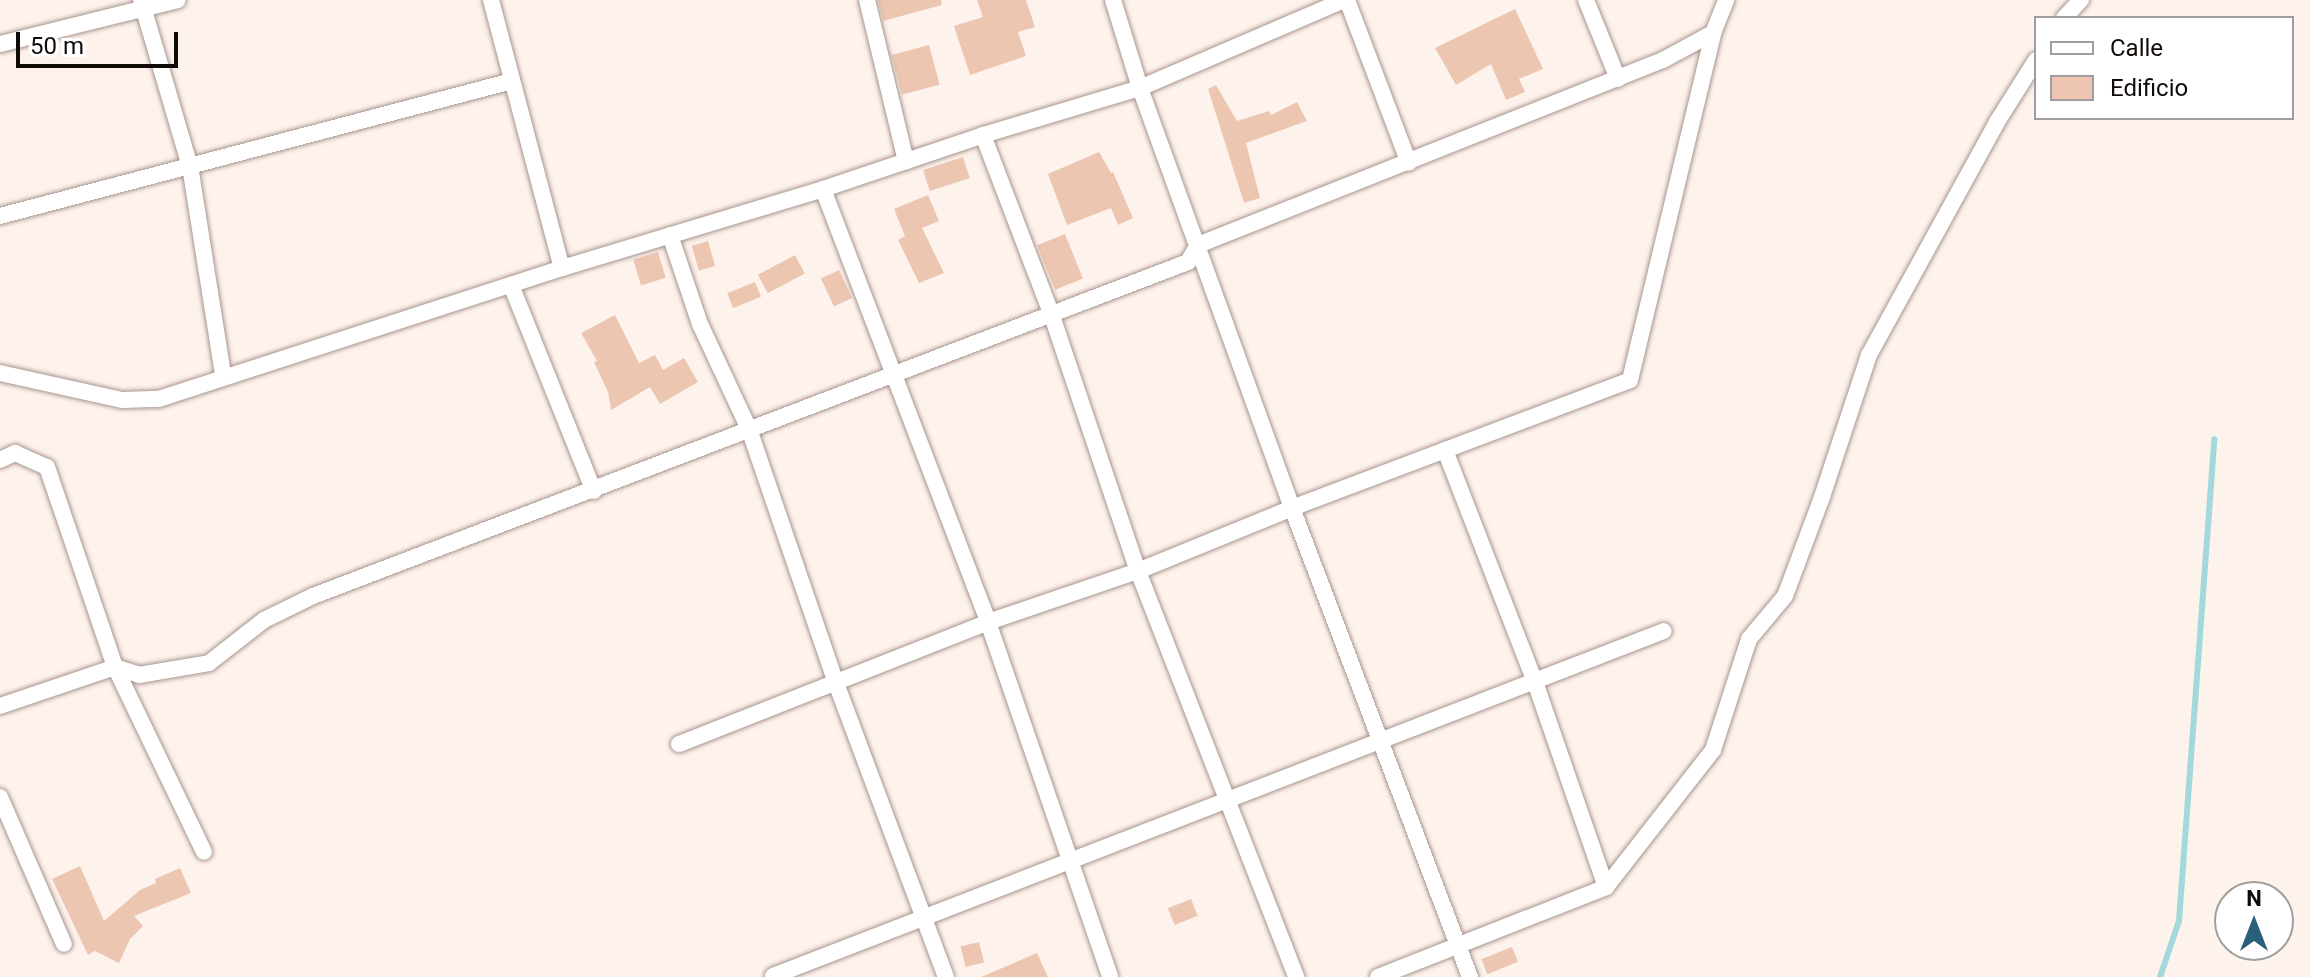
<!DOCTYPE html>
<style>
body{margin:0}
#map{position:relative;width:2310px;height:977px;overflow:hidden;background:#fef2ec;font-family:Roboto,sans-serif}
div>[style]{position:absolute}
.stream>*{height:6px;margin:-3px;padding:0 3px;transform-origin:3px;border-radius:3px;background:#a5d8dc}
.building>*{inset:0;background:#edc6b2;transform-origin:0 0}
.roads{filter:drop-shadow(0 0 2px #a7958d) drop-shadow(0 0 2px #a7958d)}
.street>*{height:16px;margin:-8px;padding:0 8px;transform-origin:8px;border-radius:8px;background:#fff}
span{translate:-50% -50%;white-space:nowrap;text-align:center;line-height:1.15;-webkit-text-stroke:8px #fff;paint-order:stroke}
.legend{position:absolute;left:2034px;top:16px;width:260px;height:104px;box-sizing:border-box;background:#fff;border:2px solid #a09d9c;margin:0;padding:10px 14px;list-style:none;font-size:24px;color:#110b08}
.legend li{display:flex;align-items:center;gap:16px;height:40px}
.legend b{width:40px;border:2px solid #a09d9c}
.north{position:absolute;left:2214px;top:881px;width:80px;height:80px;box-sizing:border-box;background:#fff;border:2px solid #a09d9c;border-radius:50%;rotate:0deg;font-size:22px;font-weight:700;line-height:32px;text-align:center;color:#110b08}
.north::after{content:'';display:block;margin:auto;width:28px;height:36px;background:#285f7a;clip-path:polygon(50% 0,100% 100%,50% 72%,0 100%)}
.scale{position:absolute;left:16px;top:32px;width:162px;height:36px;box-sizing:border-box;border:4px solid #110b08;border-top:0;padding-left:10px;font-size:24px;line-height:28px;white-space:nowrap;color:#110b08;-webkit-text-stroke:6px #fff;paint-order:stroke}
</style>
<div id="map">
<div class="stream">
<div style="left:2160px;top:977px;width:59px;rotate:-71.3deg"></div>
<div style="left:2179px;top:921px;width:483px;rotate:-85.8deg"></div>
</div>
<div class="building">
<div style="clip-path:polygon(878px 0,941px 0,942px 5px,883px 21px)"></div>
<div style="clip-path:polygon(977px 0,1026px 0,1035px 27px,1018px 32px,1026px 56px,970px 75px,954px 26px,983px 17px)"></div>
<div style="clip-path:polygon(1515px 9px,1543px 69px,1519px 79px,1525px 92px,1506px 100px,1491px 64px,1456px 85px,1435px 48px)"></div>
<div style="left:929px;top:45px;width:41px;height:39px;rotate:75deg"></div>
<div style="clip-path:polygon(1216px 85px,1237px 121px,1269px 111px,1271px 115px,1297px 102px,1307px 121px,1246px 143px,1260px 198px,1244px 203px,1208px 89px)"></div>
<div style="clip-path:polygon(1099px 152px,1111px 173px,1113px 172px,1133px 218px,1118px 225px,1111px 208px,1067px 225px,1048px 174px)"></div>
<div style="left:963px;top:157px;width:22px;height:42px;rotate:72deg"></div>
<div style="clip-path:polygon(928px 195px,939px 221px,922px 228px,944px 273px,919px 283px,898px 240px,905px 236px,894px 209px)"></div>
<div style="left:1065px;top:234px;width:48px;height:30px;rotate:68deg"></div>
<div style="left:708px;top:241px;width:26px;height:17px;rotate:74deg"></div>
<div style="left:658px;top:252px;width:27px;height:26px;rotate:73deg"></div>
<div style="left:795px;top:255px;width:21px;height:42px;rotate:62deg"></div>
<div style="left:839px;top:270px;width:31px;height:20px;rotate:65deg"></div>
<div style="left:755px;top:282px;width:16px;height:30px;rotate:68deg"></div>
<div style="clip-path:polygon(615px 315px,639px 363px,655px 355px,663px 370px,684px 358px,698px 382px,660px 404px,650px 387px,611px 410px,608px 392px,594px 362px,597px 361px,581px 333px)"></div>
<div style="clip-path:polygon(80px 866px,104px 921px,140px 890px,156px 883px,155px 879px,180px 868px,191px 893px,134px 916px,143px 926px,130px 939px,119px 963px,95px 951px,88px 955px,52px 879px)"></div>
<div style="left:1191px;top:899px;width:18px;height:25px;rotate:68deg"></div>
<div style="left:979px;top:942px;width:21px;height:19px;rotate:76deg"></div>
<div style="left:1512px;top:947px;width:16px;height:33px;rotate:68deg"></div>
<div style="clip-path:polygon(1037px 953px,1048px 977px,981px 977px)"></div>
</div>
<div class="roads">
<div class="street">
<div style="left:141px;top:0;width:173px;rotate:73.6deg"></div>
<div style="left:190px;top:166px;width:212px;rotate:81deg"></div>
<div style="left:491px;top:0;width:277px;rotate:75.2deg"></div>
<div style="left:867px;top:0;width:166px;rotate:76.4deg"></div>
<div style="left:1113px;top:0;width:92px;rotate:72.9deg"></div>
<div style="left:1140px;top:88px;width:447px;rotate:70.1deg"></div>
<div style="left:1292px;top:508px;width:502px;rotate:69.22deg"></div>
<div style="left:1347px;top:0;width:174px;rotate:69.2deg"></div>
<div style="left:1586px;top:0;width:85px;rotate:67.9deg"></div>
<div style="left:2064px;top:18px;width:25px;rotate:-47deg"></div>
<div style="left:0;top:44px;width:183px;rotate:-13.9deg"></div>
<div style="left:983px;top:135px;width:194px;rotate:69.1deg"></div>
<div style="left:1052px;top:316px;width:269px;rotate:71.4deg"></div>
<div style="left:1138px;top:571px;width:436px;rotate:68.7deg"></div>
<div style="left:823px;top:189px;width:463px;rotate:69.1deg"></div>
<div style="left:988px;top:622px;width:375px;rotate:71deg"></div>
<div style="left:0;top:216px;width:529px;rotate:-14.77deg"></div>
<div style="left:670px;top:235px;width:94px;rotate:71.4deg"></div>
<div style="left:700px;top:324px;width:116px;rotate:65deg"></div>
<div style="left:749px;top:429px;width:268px;rotate:71.1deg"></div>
<div style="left:836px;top:683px;width:314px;rotate:69.5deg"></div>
<div style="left:511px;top:285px;width:222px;rotate:68.1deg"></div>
<div style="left:0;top:373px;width:125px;rotate:12.5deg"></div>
<div style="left:122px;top:400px;width:37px;rotate:-2deg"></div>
<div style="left:159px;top:399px;width:424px;rotate:-18deg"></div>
<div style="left:562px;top:268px;width:273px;rotate:-16.8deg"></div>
<div style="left:823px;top:189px;width:169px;rotate:-18.6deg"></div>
<div style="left:983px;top:135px;width:164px;rotate:-16.7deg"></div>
<div style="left:1140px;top:88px;width:222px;rotate:-23.3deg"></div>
<div style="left:1445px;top:450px;width:249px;rotate:68.8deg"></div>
<div style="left:1535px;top:682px;width:217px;rotate:70.9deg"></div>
<div style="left:0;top:460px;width:17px;rotate:-25deg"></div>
<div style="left:15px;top:453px;width:35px;rotate:24deg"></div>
<div style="left:47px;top:467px;width:211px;rotate:71.2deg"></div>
<div style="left:115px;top:667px;width:205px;rotate:64.3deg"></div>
<div style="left:0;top:706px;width:121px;rotate:-18.7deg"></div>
<div style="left:115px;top:667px;width:25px;rotate:18deg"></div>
<div style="left:139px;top:675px;width:71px;rotate:-9.7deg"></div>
<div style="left:209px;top:663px;width:70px;rotate:-38deg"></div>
<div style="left:264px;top:620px;width:55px;rotate:-26.1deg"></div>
<div style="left:313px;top:596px;width:937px;rotate:-20.89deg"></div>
<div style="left:1188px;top:262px;width:20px;rotate:-60deg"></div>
<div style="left:1198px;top:245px;width:500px;rotate:-21.7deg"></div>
<div style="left:1663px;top:60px;width:57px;rotate:-28.4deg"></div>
<div style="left:1713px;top:33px;width:35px;rotate:-68deg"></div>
<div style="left:679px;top:744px;width:332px;rotate:-21.5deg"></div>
<div style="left:988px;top:622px;width:158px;rotate:-18.8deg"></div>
<div style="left:1138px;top:571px;width:166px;rotate:-22.2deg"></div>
<div style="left:1292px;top:508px;width:361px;rotate:-20.7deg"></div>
<div style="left:1630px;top:380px;width:357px;rotate:-76.5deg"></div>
<div style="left:0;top:797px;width:160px;rotate:66.5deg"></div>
<div style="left:773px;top:976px;width:955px;rotate:-21.17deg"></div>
<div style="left:1378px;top:977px;width:245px;rotate:-21.5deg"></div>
<div style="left:1606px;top:887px;width:174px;rotate:-52deg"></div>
<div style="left:1713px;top:750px;width:117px;rotate:-72deg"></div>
<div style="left:1749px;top:639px;width:56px;rotate:-50.1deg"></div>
<div style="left:1785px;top:596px;width:106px;rotate:-69.5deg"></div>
<div style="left:1822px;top:497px;width:150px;rotate:-71.7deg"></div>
<div style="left:1869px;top:355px;width:266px;rotate:-61.2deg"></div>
<div style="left:1997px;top:122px;width:73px;rotate:-57.8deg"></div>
</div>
</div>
<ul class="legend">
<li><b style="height:10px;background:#fff"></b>Calle</li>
<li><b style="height:22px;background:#edc6b2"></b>Edificio</li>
</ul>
<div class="north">N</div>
<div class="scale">50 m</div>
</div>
